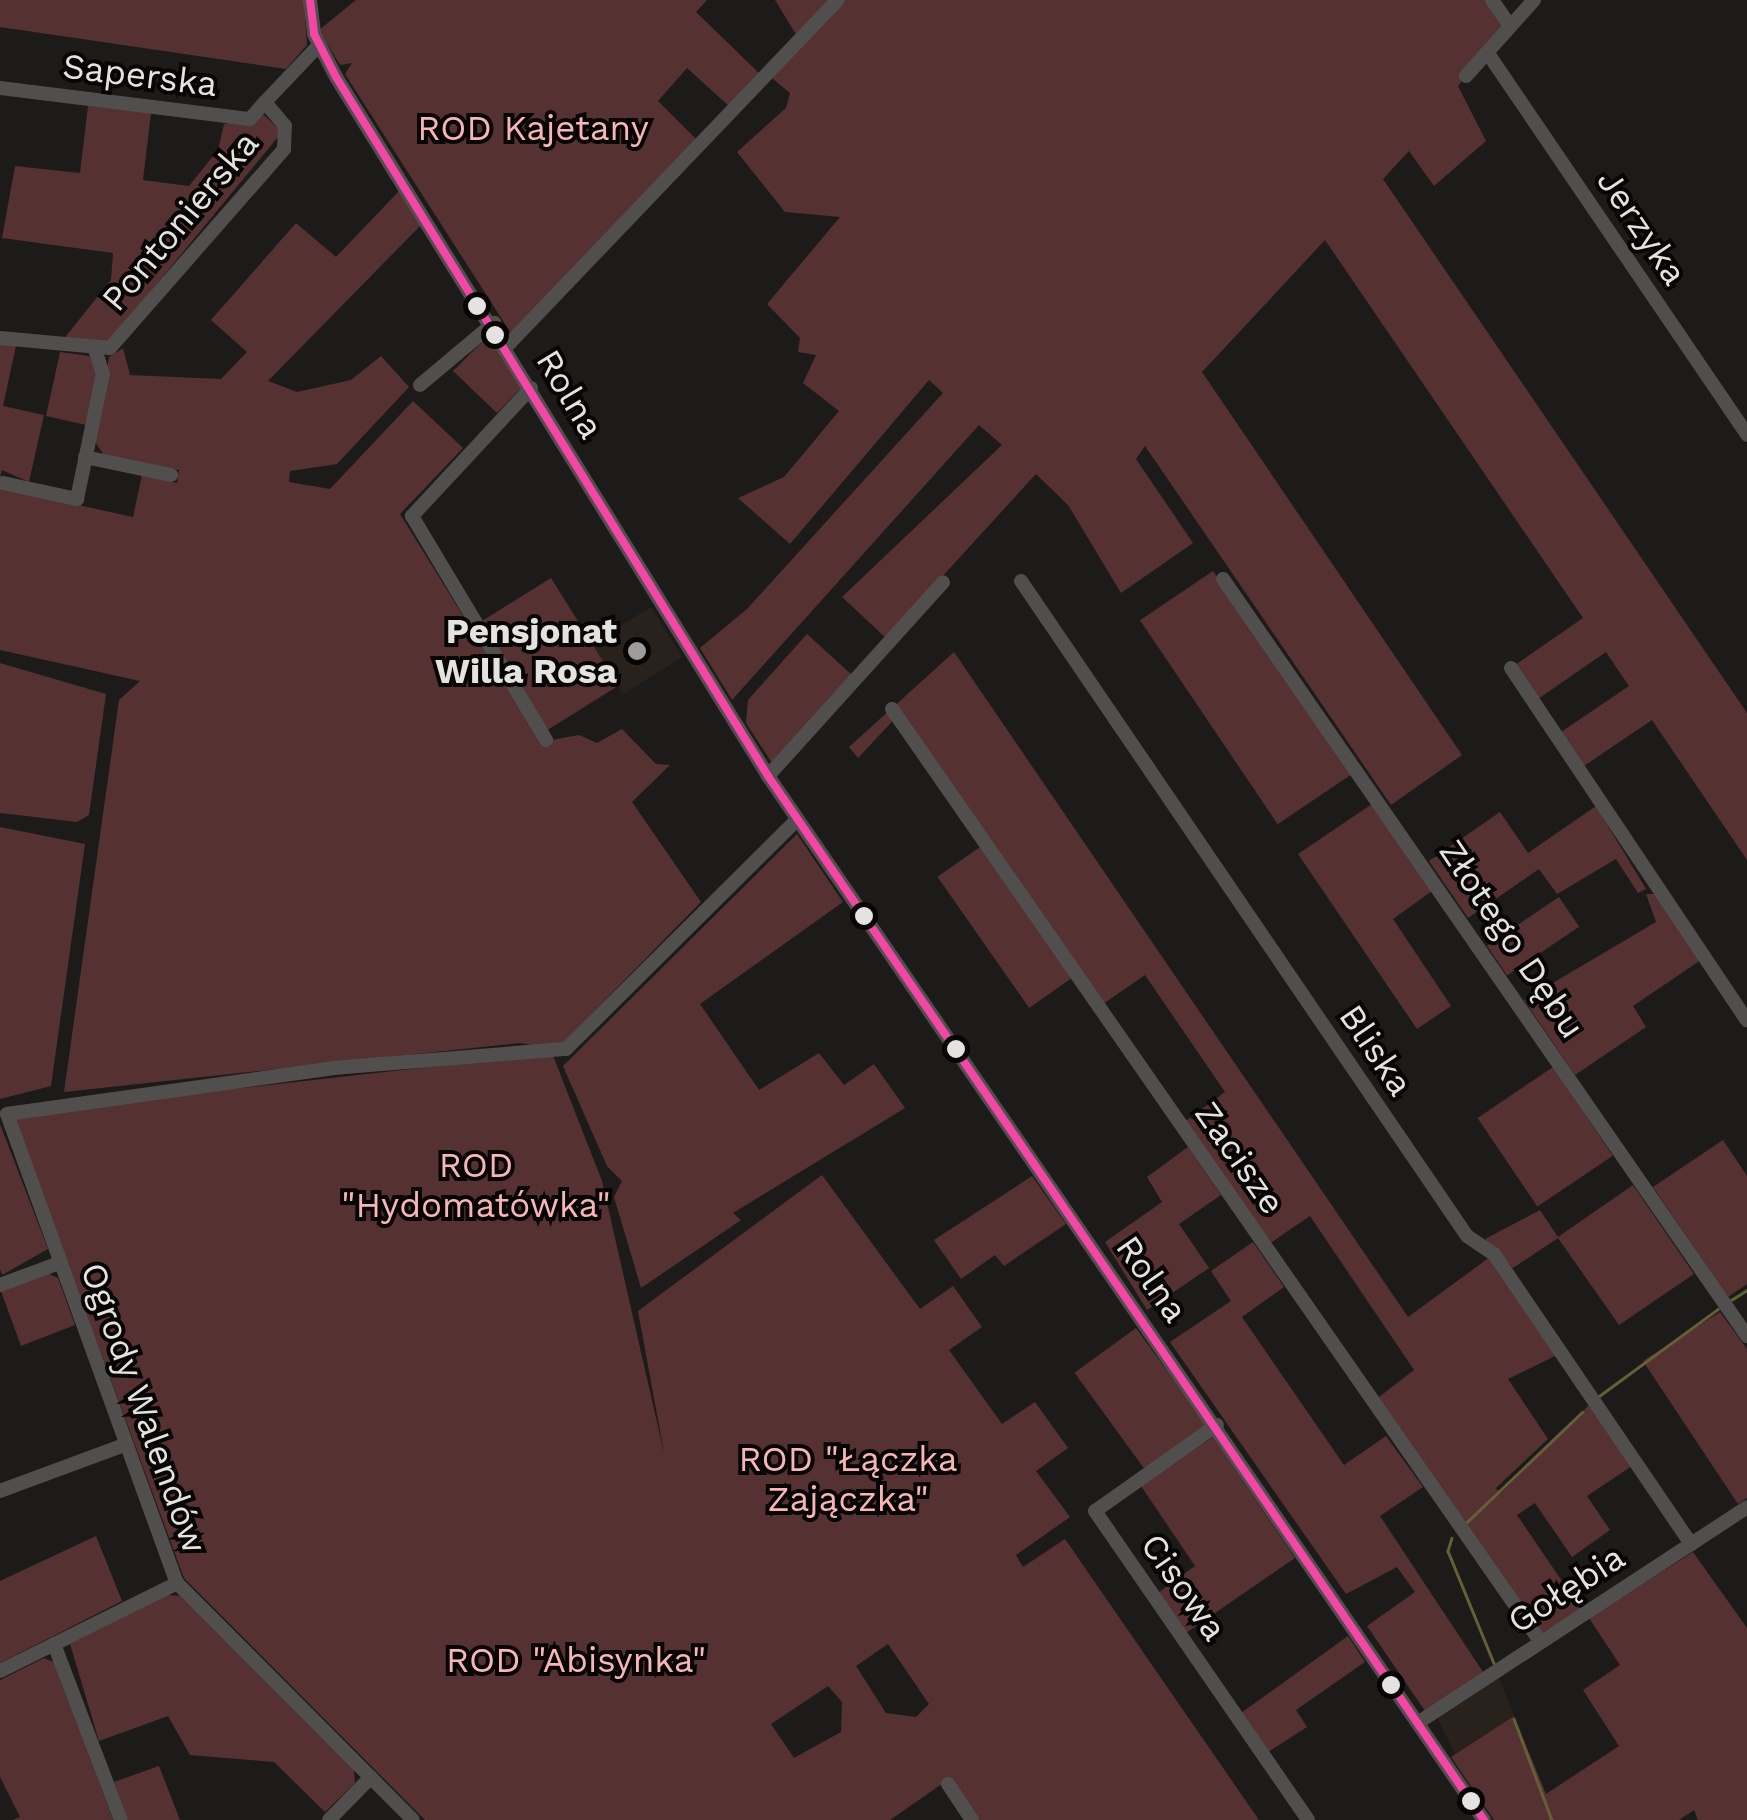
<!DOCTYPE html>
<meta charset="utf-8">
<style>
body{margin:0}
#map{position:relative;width:1747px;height:1820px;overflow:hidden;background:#1d1b19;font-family:"Work Sans",sans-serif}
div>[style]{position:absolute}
.built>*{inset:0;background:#29221c;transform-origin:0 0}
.green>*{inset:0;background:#553132;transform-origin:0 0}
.stream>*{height:2.5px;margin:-1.25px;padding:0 1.25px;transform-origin:1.25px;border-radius:1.25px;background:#645f34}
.minor>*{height:14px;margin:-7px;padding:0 7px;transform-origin:7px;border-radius:7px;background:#504f4e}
.bus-1>*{height:8px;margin:-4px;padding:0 4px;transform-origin:4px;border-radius:4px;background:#f346a5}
.dots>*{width:28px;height:28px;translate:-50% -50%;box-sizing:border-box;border:5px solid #070605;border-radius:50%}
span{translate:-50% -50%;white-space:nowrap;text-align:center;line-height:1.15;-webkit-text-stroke:8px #070605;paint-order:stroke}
.street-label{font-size:35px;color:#e5e3e1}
.park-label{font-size:35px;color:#f8b5b6}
.poi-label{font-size:35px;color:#e5e3e1;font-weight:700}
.right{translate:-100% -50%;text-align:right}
</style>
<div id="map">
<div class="built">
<div style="left:651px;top:607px;width:59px;height:70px;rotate:58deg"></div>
<div style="clip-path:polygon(1499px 1677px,1514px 1716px,1455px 1754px,1437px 1717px)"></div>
</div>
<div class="green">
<div style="clip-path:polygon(0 0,304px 0,307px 45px,286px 69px,0 27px)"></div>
<div style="clip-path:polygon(356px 0,707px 0,696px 12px,761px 75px,730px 107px,687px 68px,658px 101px,698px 141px,512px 335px,345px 74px,352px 63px,340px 65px,319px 30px)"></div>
<div style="clip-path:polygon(775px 0,830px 0,797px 36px)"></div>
<div style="clip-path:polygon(843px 0,1485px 0,1504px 27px,1458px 86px,1486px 141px,1434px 186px,1409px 151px,1383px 179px,1747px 713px,1747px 860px,1652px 720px,1584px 766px,1561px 732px,1629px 686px,1606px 652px,1538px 699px,1515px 665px,1583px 618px,1325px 240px,1202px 372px,1462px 755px,1391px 805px,1145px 446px,1136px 459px,1193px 543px,1121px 593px,1068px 505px,1036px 474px,886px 638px,842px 597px,1002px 445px,979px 425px,732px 700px,700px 648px,747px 609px,943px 393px,929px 380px,790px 544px,738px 498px,784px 477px,839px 411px,803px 383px,816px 355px,798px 352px,800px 338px,767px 304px,840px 217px,785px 212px,737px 152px,786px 108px,790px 93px,772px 78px)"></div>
<div style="clip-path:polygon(88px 106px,151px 113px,143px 180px,189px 186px,218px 150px,224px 124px,264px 115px,282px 132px,104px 348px,62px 341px,111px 280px,113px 253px,2px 238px,15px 166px,80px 173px)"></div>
<div style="clip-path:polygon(400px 190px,422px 224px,268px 381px,297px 392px,351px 380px,381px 356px,409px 387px,337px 464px,290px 471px,289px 482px,330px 489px,413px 401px,463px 448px,400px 514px,541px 742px,579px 735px,597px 743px,622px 729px,656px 764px,670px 765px,632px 802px,701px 902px,558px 1048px,519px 1043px,64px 1092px,119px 700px,140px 681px,0 650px,0 488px,133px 517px,142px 475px,177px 483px,179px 470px,104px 455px,95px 442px,109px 357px,123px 348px,130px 375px,221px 379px,247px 352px,211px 320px,296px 223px,336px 257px)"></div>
<div style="clip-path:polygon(491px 333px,522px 387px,497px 413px,453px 371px)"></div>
<div style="clip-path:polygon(0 343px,16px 346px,3px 406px,44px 415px,29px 482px,2px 470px,0 478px)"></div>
<div style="clip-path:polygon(60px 352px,89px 356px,98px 368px,86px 425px,46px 416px)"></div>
<div style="left:1213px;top:571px;width:246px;height:88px;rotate:56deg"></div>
<div style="left:551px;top:578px;width:127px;height:84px;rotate:58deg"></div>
<div style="clip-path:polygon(807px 634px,852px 675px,772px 763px,746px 723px,748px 700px)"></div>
<div style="clip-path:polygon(954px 652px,1408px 1317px,1490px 1257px,1557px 1355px,1508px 1379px,1548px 1439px,1496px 1488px,1500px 1494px,1590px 1404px,1632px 1466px,1587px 1496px,1610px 1530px,1572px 1557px,1535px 1503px,1517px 1515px,1581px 1609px,1540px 1634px,1375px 1400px,1414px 1370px,1310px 1216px,1269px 1244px,1183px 1123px,1225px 1092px,1145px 975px,1103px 1004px,901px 712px,858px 758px,849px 747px)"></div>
<div style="clip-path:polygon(0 663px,106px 694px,89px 815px,77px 822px,0 813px)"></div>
<div style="clip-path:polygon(1372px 804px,1432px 891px,1393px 919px,1451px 1006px,1417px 1029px,1298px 854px)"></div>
<div style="clip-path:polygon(1596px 806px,1646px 889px,1638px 893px,1616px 859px,1557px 894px,1539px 869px,1468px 918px,1429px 861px,1500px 812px,1528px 853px)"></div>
<div style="clip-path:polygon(0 827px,85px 844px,51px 1086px,0 1099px)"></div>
<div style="clip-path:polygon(797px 834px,843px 902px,700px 1004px,759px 1090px,819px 1053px,844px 1085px,874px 1064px,905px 1108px,733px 1213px,741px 1220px,641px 1288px,614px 1197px,622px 1181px,607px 1166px,563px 1066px)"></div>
<div style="left:980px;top:847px;width:160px;height:52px;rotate:55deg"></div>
<div style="clip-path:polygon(1646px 894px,1656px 894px,1701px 960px,1633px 1006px,1646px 1027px,1575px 1075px,1524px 1000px,1656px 922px)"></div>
<div style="left:1559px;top:897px;width:36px;height:87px;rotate:56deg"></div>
<div style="clip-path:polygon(evenodd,552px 1053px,602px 1181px,664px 1453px,638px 1311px,822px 1175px,920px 1309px,953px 1286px,982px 1327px,949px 1350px,1002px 1424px,1035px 1402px,1068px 1448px,1036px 1471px,1070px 1517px,1016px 1555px,1023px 1567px,1065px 1539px,1259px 1820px,978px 1820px,949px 1779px,890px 1820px,425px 1820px,184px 1578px,13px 1114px,552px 1053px,888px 1644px,929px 1704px,916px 1717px,886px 1713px,856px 1666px,888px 1644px,552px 1053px,828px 1686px,842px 1702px,841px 1732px,794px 1758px,771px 1724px,828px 1686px)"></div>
<div style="left:1553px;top:1067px;width:107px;height:91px;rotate:56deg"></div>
<div style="clip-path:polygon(0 1124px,48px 1249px,2px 1275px,0 1269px)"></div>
<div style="clip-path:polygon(1723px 1140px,1747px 1176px,1747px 1284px,1728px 1297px,1653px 1187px)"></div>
<div style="clip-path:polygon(1188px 1147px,1221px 1195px,1179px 1224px,1209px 1268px,1147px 1310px,1105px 1242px,1162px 1202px,1147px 1177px)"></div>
<div style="clip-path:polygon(1032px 1176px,1066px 1224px,1004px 1266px,995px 1255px,961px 1279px,934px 1240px)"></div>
<div style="clip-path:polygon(1633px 1185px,1694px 1274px,1619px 1325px,1558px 1238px,1513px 1268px,1485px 1239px,1540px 1210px,1558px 1237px)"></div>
<div style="clip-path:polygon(1253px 1242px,1284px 1287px,1242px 1317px,1344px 1465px,1386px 1436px,1423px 1487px,1380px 1516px,1483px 1672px,1425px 1711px,1367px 1626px,1415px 1592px,1397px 1567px,1346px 1594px,1170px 1342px,1231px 1301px,1211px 1271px)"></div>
<div style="clip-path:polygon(47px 1273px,58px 1278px,75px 1325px,21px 1346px,1px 1291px)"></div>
<div style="clip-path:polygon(1720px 1312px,1747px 1349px,1747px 1498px,1738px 1504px,1643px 1361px)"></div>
<div style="left:1136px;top:1328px;width:120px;height:76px;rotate:54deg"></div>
<div style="clip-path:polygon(1213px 1437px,1295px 1558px,1186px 1633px,1158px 1593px,1195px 1566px,1141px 1486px)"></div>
<div style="clip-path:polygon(96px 1536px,122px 1601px,0 1663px,0 1581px)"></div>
<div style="clip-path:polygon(1693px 1552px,1747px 1628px,1747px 1820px,1698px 1820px,1694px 1810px,1679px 1820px,1494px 1820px,1451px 1757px,1514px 1716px,1546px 1794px,1619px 1746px,1583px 1690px,1620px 1665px,1589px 1618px)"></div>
<div style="clip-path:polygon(168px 1595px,180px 1596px,354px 1770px,355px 1783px,325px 1812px,274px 1762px,190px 1755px,168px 1716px,99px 1741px,70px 1644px)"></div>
<div style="clip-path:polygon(1348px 1636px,1365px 1662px,1296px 1710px,1307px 1727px,1268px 1752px,1241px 1713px)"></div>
<div style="clip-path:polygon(44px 1658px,54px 1662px,113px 1820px,13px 1820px,20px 1817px,0 1777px,0 1680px)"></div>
<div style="clip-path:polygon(159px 1766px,180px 1820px,128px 1820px,114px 1782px)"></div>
</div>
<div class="stream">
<div style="left:1731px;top:1300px;width:19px;rotate:-32deg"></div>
<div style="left:1599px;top:1396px;width:147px;rotate:-36.2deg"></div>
<div style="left:1467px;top:1522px;width:159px;rotate:-43.7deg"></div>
<div style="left:1452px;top:1538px;width:14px;rotate:107deg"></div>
<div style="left:1448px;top:1551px;width:121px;rotate:67.7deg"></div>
<div style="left:1514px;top:1719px;width:108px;rotate:69.4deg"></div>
</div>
<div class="minor">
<div style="left:310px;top:0;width:34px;rotate:83deg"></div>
<div style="left:314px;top:34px;width:48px;rotate:62.9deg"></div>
<div style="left:336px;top:77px;width:822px;rotate:58.28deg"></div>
<div style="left:768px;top:776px;width:1266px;rotate:55.56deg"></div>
<div style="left:1492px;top:0;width:32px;rotate:55deg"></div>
<div style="left:1487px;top:52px;width:463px;rotate:55.8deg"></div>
<div style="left:1466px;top:76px;width:102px;rotate:-48.2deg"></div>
<div style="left:0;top:88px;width:252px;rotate:7.1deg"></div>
<div style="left:250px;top:119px;width:23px;rotate:-49deg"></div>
<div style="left:0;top:338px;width:110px;rotate:5.2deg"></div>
<div style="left:110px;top:348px;width:264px;rotate:-48.8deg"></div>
<div style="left:284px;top:149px;width:23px;rotate:-88deg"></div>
<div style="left:285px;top:126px;width:31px;rotate:-130deg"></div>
<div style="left:265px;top:102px;width:79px;rotate:-46.5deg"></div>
<div style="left:507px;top:346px;width:479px;rotate:-46.3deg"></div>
<div style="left:420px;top:385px;width:97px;rotate:-40deg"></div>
<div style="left:531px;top:388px;width:175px;rotate:132.9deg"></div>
<div style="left:412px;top:516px;width:261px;rotate:59.1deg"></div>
<div style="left:85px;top:457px;width:88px;rotate:11.8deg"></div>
<div style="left:3px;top:483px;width:76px;rotate:12.2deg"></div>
<div style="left:77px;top:499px;width:128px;rotate:-78.3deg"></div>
<div style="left:103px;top:374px;width:23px;rotate:-108deg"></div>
<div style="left:1223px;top:579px;width:921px;rotate:55.31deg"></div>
<div style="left:1021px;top:581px;width:792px;rotate:55.75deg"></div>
<div style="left:1467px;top:1236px;width:32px;rotate:34deg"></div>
<div style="left:1494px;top:1254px;width:351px;rotate:55.8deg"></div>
<div style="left:1511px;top:668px;width:424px;rotate:56.2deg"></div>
<div style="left:892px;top:709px;width:1135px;rotate:55.19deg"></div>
<div style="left:768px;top:776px;width:261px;rotate:-47.9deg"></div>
<div style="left:7px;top:1114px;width:329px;rotate:-8deg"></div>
<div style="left:333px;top:1068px;width:234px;rotate:-4.7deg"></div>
<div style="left:566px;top:1049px;width:325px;rotate:-44.8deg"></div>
<div style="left:7px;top:1114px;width:499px;rotate:70.1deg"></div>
<div style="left:177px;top:1583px;width:334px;rotate:45.1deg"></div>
<div style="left:0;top:1285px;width:63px;rotate:-20.4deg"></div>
<div style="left:1217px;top:1425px;width:149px;rotate:144.8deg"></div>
<div style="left:1095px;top:1511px;width:375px;rotate:55.4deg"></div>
<div style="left:0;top:1491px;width:135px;rotate:-20.3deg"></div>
<div style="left:54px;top:1644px;width:188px;rotate:69.2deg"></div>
<div style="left:0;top:1671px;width:198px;rotate:-26.4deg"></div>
<div style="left:1419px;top:1722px;width:392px;rotate:-33.2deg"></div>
<div style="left:948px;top:1784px;width:43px;rotate:56.3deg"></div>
<div style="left:329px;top:1820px;width:60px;rotate:-45.7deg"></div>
</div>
<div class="bus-1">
<div style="left:310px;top:0;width:34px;rotate:83deg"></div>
<div style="left:314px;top:34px;width:48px;rotate:62.9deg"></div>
<div style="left:336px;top:77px;width:822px;rotate:58.28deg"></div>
<div style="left:768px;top:776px;width:1266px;rotate:55.56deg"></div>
</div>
<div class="dots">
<div style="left:477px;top:306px;background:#e5e3e1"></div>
<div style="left:495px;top:335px;background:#e5e3e1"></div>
<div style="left:637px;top:651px;background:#9f9d9b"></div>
<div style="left:864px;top:916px;background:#e5e3e1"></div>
<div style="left:956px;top:1049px;background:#e5e3e1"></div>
<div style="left:1391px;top:1685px;background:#e5e3e1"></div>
<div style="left:1471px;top:1801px;background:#e5e3e1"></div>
</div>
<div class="street-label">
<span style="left:140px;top:75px;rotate:7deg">Saperska</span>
<span style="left:180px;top:221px;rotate:-50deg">Pontonierska</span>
<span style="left:1642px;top:227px;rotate:56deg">Jerzyka</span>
<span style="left:570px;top:394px;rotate:59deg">Rolna</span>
<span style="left:1512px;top:939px;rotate:56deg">Złotego Dębu</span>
<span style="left:1376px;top:1050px;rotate:56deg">Bliska</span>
<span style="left:1240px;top:1158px;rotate:55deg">Zacisze</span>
<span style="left:1152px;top:1279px;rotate:55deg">Rolna</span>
<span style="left:144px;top:1408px;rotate:70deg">Ogrody Walendów</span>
<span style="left:1184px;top:1587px;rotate:55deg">Cisowa</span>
<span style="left:1566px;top:1589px;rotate:-33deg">Gołębia</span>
</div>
<div class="park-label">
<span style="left:533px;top:128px">ROD Kajetany</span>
<span style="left:476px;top:1185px">ROD<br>"Hydomatówka"</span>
<span style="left:848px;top:1479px">ROD "Łączka<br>Zajączka"</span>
<span style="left:576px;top:1660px">ROD "Abisynka"</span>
</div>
<div class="poi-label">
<span class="right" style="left:617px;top:651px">Pensjonat<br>Willa Rosa</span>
</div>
</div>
